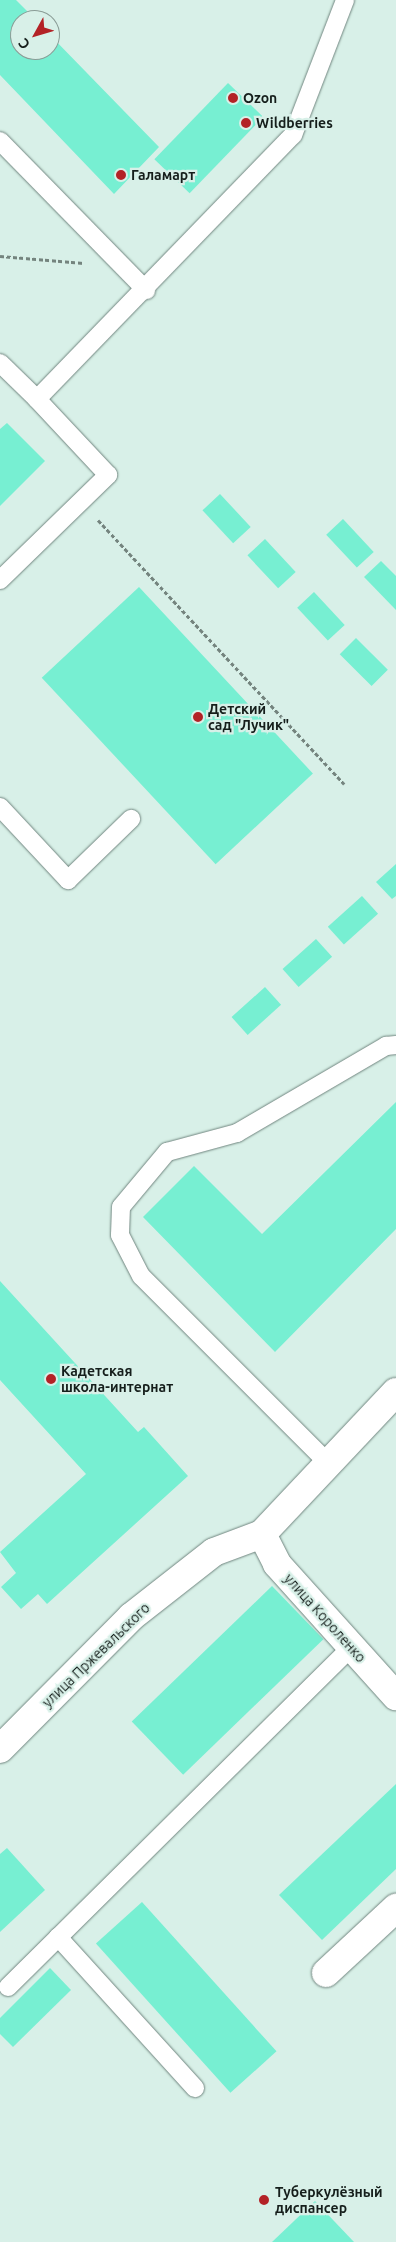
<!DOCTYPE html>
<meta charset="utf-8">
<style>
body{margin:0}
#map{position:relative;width:396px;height:2242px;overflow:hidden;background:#d8f0e8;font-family:Ubuntu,sans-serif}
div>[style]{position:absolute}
.building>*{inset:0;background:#77efd2;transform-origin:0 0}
.path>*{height:3px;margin-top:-1.5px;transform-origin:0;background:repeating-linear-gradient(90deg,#74847e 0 4px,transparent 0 6.5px)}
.roads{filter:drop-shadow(0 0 1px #70857f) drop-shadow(0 0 1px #70857f)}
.service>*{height:18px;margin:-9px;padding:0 9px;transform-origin:9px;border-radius:9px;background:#fff}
.minor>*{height:28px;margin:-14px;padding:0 14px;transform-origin:14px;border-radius:14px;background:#fff}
.tertiary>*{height:28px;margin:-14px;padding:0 14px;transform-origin:14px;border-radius:14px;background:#fff}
.dots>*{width:14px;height:14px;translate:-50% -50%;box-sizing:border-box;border:2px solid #d8f0e8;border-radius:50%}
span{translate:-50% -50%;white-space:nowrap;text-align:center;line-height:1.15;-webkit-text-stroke:4.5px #d8f0e8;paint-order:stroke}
.poi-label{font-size:14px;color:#151e1b;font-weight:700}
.left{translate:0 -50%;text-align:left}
.street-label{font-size:14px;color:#151e1b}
.north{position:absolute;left:10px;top:10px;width:50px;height:50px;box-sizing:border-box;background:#d8f0e8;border:1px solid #8a9c96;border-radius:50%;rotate:231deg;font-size:14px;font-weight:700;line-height:20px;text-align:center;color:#151e1b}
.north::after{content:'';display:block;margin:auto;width:18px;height:22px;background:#b32226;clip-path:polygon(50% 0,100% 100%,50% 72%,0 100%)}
</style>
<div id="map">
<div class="building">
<div style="clip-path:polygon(0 0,16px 0,36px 20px,20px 20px,20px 50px,50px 50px,50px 35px,159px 147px,114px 194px,0 75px)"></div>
<div style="left:228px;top:83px;width:49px;height:106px;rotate:44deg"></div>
<div style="clip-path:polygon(7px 423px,45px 461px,0 506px,0 429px)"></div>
<div style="left:220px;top:494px;width:45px;height:24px;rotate:47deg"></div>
<div style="left:343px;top:519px;width:45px;height:23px;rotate:47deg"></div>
<div style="left:265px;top:539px;width:45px;height:24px;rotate:47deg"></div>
<div style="clip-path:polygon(381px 561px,396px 576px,396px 610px,364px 577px)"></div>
<div style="left:139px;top:587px;width:255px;height:133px;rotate:47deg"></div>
<div style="left:314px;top:592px;width:45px;height:23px;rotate:47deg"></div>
<div style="left:356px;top:638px;width:45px;height:23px;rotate:45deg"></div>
<div style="clip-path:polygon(396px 864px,396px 896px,392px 899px,376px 882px)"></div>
<div style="left:362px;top:896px;width:24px;height:46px;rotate:48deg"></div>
<div style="left:316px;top:939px;width:24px;height:45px;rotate:48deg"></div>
<div style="left:265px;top:987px;width:24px;height:45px;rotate:48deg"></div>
<div style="clip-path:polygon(396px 1102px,396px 1229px,275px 1352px,143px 1217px,194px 1166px,262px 1234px)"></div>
<div style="clip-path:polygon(0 1281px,138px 1432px,144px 1427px,188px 1476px,47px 1604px,38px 1594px,21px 1609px,1px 1587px,16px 1573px,0 1552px,86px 1474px,0 1380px)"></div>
<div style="left:272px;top:1586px;width:74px;height:195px;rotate:46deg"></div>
<div style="clip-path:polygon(396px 1784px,396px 1869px,322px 1940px,279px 1895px)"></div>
<div style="clip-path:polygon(7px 1848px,45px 1890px,0 1932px,0 1854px)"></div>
<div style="left:142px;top:1902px;width:201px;height:62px;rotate:48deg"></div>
<div style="clip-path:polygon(50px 1968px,71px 1990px,13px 2047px,0 2034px,0 2018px)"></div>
<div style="clip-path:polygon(315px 2201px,354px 2242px,272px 2242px)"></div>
</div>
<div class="path">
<div style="left:0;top:256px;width:84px;rotate:4.8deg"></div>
<div style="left:98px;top:520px;width:361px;rotate:47deg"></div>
</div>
<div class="roads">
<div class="service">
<div style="left:0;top:141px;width:209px;rotate:45.6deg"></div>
<div style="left:0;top:363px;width:52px;rotate:44.2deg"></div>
<div style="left:0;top:580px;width:151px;rotate:-44.2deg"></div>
<div style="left:108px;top:475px;width:104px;rotate:-133.1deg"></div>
<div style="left:37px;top:399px;width:368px;rotate:-45.9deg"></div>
<div style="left:293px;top:135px;width:145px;rotate:-68.9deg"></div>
<div style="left:0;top:807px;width:100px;rotate:47deg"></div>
<div style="left:68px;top:880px;width:88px;rotate:-44.1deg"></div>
<div style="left:328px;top:1463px;width:264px;rotate:-135deg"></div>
<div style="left:141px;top:1276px;width:46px;rotate:-117.1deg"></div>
<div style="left:120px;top:1235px;width:28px;rotate:-88deg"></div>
<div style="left:121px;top:1207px;width:72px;rotate:-50.1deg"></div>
<div style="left:167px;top:1152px;width:73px;rotate:-15.2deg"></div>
<div style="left:237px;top:1133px;width:173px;rotate:-30.3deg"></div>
<div style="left:386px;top:1046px;width:10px;rotate:-6deg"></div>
<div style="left:58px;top:1937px;width:204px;rotate:47.8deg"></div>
<div style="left:8px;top:1987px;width:482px;rotate:-44.7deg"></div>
</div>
<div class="minor">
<div style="left:262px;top:1534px;width:34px;rotate:63deg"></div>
<div style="left:277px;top:1564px;width:178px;rotate:48deg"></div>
<div style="left:326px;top:1973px;width:96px;rotate:-42.9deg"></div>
</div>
<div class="tertiary">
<div style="left:0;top:1749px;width:186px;rotate:-45.2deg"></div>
<div style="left:131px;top:1617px;width:105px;rotate:-38.1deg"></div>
<div style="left:214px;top:1552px;width:51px;rotate:-20.6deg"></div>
<div style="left:262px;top:1534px;width:195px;rotate:-46.7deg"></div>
</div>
</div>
<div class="dots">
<div style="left:233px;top:98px;background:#b32226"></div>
<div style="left:246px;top:123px;background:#b32226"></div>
<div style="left:121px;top:175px;background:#b32226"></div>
<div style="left:198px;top:717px;background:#b32226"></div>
<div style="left:51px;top:1379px;background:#b32226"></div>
<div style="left:264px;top:2200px;background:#b32226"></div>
</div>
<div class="poi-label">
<span class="left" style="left:243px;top:98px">Ozon</span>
<span class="left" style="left:256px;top:123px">Wildberries</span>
<span class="left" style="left:131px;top:175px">Галамарт</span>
<span class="left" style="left:208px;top:717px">Детский<br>сад "Лучик"</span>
<span class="left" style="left:61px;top:1379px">Кадетская<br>школа-интернат</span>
<span class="left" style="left:275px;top:2200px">Туберкулёзный<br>диспансер</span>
</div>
<div class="street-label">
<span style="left:325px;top:1618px;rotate:48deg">улица Короленко</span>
<span style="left:96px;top:1655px;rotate:-44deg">улица Пржевальского</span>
</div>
<div class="north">С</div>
</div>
